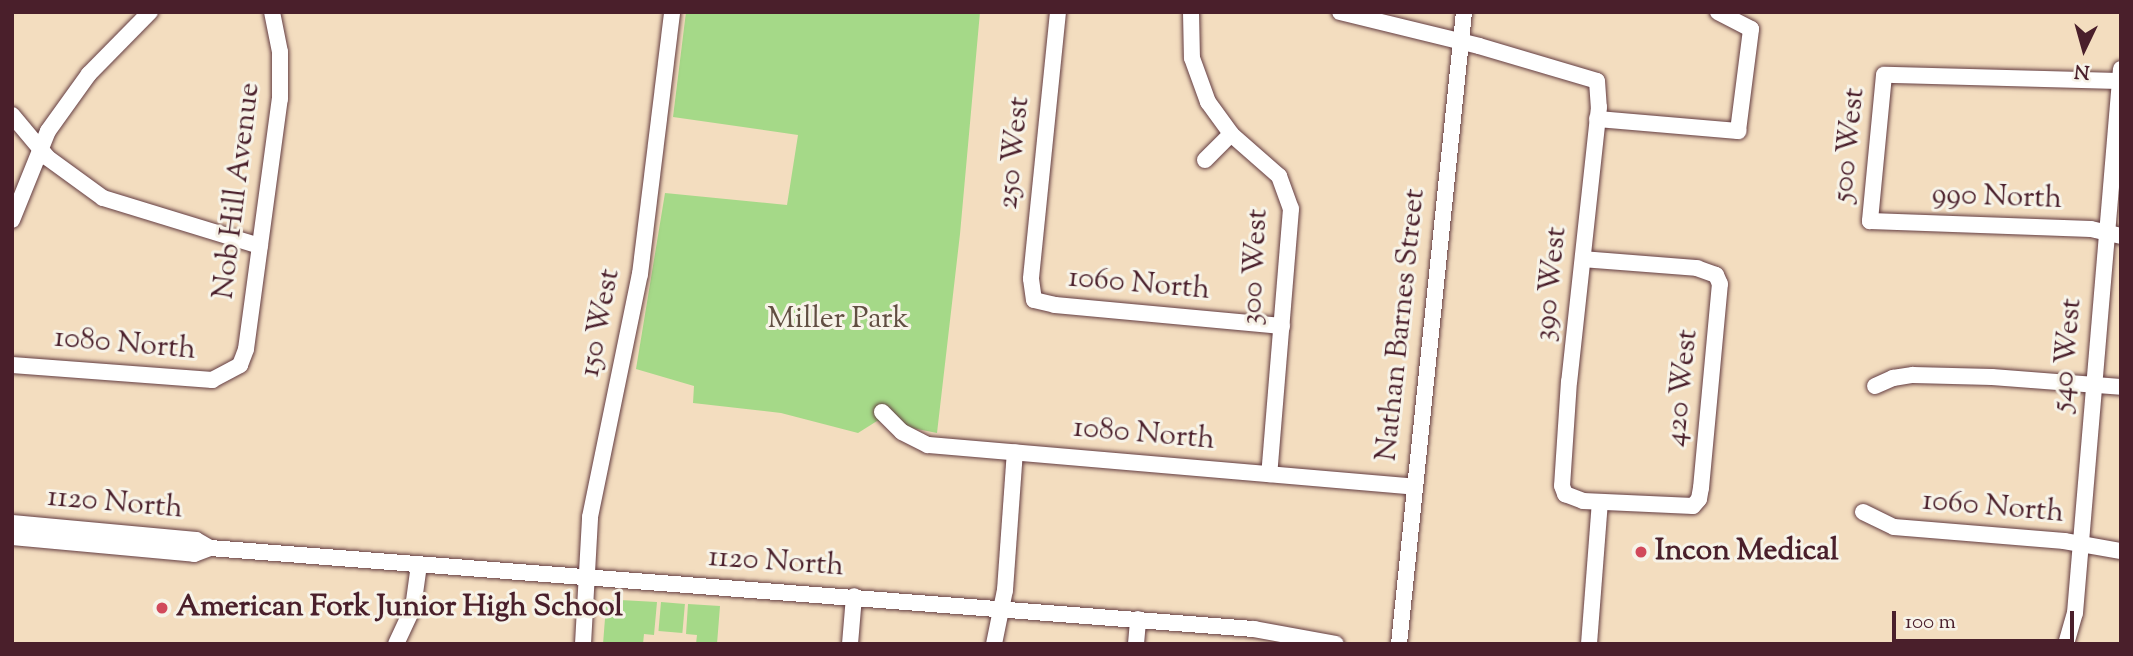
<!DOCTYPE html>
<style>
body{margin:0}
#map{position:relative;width:2133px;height:656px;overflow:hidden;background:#f3ddbf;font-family:"Sorts Mill Goudy",serif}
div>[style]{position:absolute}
.green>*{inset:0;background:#a5d988;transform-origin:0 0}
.roads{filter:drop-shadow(0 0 2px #633c41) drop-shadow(0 0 2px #633c41)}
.minor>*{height:16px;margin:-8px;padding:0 8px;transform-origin:8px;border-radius:8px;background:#fff}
.dots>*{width:19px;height:19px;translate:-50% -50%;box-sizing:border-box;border:4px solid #f7f3e8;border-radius:50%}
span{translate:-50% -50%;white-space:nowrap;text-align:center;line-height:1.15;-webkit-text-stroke:6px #f7f3e8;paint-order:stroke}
.street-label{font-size:30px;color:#4a1f2b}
.park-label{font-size:30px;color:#614e42}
.poi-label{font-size:30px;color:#4a1f2b;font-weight:700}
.left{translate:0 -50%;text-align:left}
.frame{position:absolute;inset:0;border:14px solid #4a1f2b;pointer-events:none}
.north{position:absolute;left:2049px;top:14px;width:70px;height:70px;-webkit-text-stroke:5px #f7f3e8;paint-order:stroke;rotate:185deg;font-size:19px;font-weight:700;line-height:28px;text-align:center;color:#4a1f2b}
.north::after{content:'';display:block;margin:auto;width:24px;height:32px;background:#4a1f2b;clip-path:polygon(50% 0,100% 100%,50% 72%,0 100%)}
.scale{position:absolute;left:1892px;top:611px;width:182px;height:32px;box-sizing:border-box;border:4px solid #4a1f2b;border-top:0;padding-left:9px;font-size:21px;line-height:24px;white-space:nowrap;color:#4a1f2b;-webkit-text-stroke:5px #f7f3e8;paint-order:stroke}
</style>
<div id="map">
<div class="green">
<div style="clip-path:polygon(686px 12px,980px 12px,960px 234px,937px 433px,877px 421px,858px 433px,781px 413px,693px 403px,694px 386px,636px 369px,665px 193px,787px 205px,798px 135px,673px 117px)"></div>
<div style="clip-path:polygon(620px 600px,657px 602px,654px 635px,644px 634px,643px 644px,603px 644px,606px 606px,612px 600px)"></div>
<div style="left:661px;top:602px;width:24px;height:29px;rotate:5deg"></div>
<div style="clip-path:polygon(688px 604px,720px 606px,717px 644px,696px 644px,697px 635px,686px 634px)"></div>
</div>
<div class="roads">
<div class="minor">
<div style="left:1058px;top:12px;width:268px;rotate:95.8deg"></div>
<div style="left:1031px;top:279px;width:21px;rotate:82deg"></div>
<div style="left:1034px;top:300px;width:22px;rotate:13deg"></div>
<div style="left:1055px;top:305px;width:228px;rotate:5.3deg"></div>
<div style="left:1191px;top:12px;width:46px;rotate:88.8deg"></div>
<div style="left:1192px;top:58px;width:47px;rotate:70deg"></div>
<div style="left:1208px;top:102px;width:39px;rotate:54deg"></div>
<div style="left:1231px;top:134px;width:64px;rotate:41.2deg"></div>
<div style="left:1279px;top:176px;width:35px;rotate:70deg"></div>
<div style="left:1291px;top:209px;width:266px;rotate:94.7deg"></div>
<div style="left:1340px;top:12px;width:143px;rotate:13.7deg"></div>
<div style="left:1479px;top:46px;width:123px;rotate:16.5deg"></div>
<div style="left:1597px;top:81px;width:26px;rotate:86deg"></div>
<div style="left:1599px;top:107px;width:276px;rotate:96.2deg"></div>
<div style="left:1569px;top:381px;width:105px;rotate:93.8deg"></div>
<div style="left:1562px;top:486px;width:9px;rotate:69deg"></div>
<div style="left:1565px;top:494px;width:19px;rotate:21deg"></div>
<div style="left:1583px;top:501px;width:110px;rotate:2.6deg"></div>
<div style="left:1693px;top:506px;width:9px;rotate:-49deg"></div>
<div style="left:1699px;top:499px;width:11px;rotate:-80deg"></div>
<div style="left:1701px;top:488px;width:205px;rotate:-84.7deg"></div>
<div style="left:1720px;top:284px;width:10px;rotate:-114deg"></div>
<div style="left:1716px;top:275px;width:20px;rotate:-160deg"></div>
<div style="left:1697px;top:268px;width:114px;rotate:-175.5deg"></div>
<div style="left:2120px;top:81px;width:236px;rotate:-178.5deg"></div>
<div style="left:1884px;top:75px;width:147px;rotate:95.5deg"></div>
<div style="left:1870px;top:221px;width:221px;rotate:2.1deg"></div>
<div style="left:2091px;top:229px;width:31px;rotate:13deg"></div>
<div style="left:12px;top:115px;width:56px;rotate:50.1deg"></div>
<div style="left:48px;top:158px;width:68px;rotate:36deg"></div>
<div style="left:103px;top:198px;width:164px;rotate:17deg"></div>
<div style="left:1597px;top:119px;width:142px;rotate:4.9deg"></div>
<div style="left:1738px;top:131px;width:103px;rotate:-82.7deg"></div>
<div style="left:1751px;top:29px;width:37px;rotate:-153deg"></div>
<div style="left:1205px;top:160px;width:37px;rotate:-45deg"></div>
<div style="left:12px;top:220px;width:96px;rotate:-68deg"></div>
<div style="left:48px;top:131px;width:70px;rotate:-54.3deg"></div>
<div style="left:89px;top:74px;width:87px;rotate:-45.5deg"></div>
<div style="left:12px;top:365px;width:201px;rotate:4.3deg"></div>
<div style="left:212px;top:380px;width:32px;rotate:-28deg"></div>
<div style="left:240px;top:365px;width:17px;rotate:-69deg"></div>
<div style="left:246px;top:349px;width:252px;rotate:-82.3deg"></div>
<div style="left:280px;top:99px;width:47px;rotate:-90deg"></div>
<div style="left:280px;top:52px;width:41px;rotate:-101.3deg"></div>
<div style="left:1875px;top:386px;width:20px;rotate:-24deg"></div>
<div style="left:1893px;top:378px;width:20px;rotate:-9deg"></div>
<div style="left:1913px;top:375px;width:79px;rotate:1.5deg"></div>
<div style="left:1992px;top:377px;width:129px;rotate:4.4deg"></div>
<div style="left:882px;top:412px;width:28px;rotate:45deg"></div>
<div style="left:902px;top:432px;width:29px;rotate:27deg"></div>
<div style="left:928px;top:445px;width:487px;rotate:4.9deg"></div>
<div style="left:1863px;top:512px;width:34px;rotate:26deg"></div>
<div style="left:1894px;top:527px;width:171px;rotate:4.7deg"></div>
<div style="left:2064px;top:541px;width:58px;rotate:10deg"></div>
<div style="left:12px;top:523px;width:185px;rotate:5.3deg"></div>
<div style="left:196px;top:540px;width:16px;rotate:30deg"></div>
<div style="left:210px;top:548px;width:1047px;rotate:4.44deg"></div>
<div style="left:1254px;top:629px;width:83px;rotate:10.4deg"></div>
<div style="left:12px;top:537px;width:183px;rotate:5.3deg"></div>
<div style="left:194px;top:554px;width:17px;rotate:-21deg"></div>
<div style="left:396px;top:644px;width:40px;rotate:-65deg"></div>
<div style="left:413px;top:608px;width:43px;rotate:-82.1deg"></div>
<div style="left:583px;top:644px;width:127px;rotate:-86.8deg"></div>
<div style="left:590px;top:517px;width:248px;rotate:-78.4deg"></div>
<div style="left:640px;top:274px;width:264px;rotate:-83deg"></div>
<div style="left:850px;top:644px;width:48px;rotate:-85.2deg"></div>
<div style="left:994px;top:644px;width:55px;rotate:-78.5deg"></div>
<div style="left:1005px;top:590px;width:138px;rotate:-85.9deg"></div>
<div style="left:1136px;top:644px;width:25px;rotate:-85deg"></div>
<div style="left:1399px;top:644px;width:635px;rotate:-84.13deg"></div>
<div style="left:1589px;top:644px;width:142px;rotate:-85.6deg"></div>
<div style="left:2066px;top:644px;width:32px;rotate:-74deg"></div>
<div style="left:2075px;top:613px;width:546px;rotate:-85.17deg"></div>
</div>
</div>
<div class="dots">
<div style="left:1641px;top:552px;background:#d1495b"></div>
<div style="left:162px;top:608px;background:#d1495b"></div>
</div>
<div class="street-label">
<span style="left:1850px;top:145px;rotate:-84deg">500 West</span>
<span style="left:1015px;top:153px;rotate:-84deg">250 West</span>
<span style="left:238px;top:191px;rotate:-83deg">Nob Hill Avenue</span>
<span style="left:1997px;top:198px;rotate:2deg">990 North</span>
<span style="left:1256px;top:267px;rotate:-87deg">300 West</span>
<span style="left:1552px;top:284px;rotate:-84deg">390 West</span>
<span style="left:1139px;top:285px;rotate:5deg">1060 North</span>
<span style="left:601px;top:323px;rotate:-79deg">150 West</span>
<span style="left:1402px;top:325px;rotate:-84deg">Nathan Barnes Street</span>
<span style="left:125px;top:345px;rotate:5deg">1080 North</span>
<span style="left:2068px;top:355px;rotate:-85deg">540 West</span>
<span style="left:1683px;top:388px;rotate:-84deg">420 West</span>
<span style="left:1144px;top:435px;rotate:5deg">1080 North</span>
<span style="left:115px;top:504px;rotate:5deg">1120 North</span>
<span style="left:1993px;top:508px;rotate:5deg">1060 North</span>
<span style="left:776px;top:563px;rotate:4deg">1120 North</span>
</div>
<div class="park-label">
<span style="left:838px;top:320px">Miller Park</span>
</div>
<div class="poi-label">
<span class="left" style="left:1655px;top:552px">Incon Medical</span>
<span class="left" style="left:176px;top:608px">American Fork Junior High School</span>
</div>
<div class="frame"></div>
<div class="north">N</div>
<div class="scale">100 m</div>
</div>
